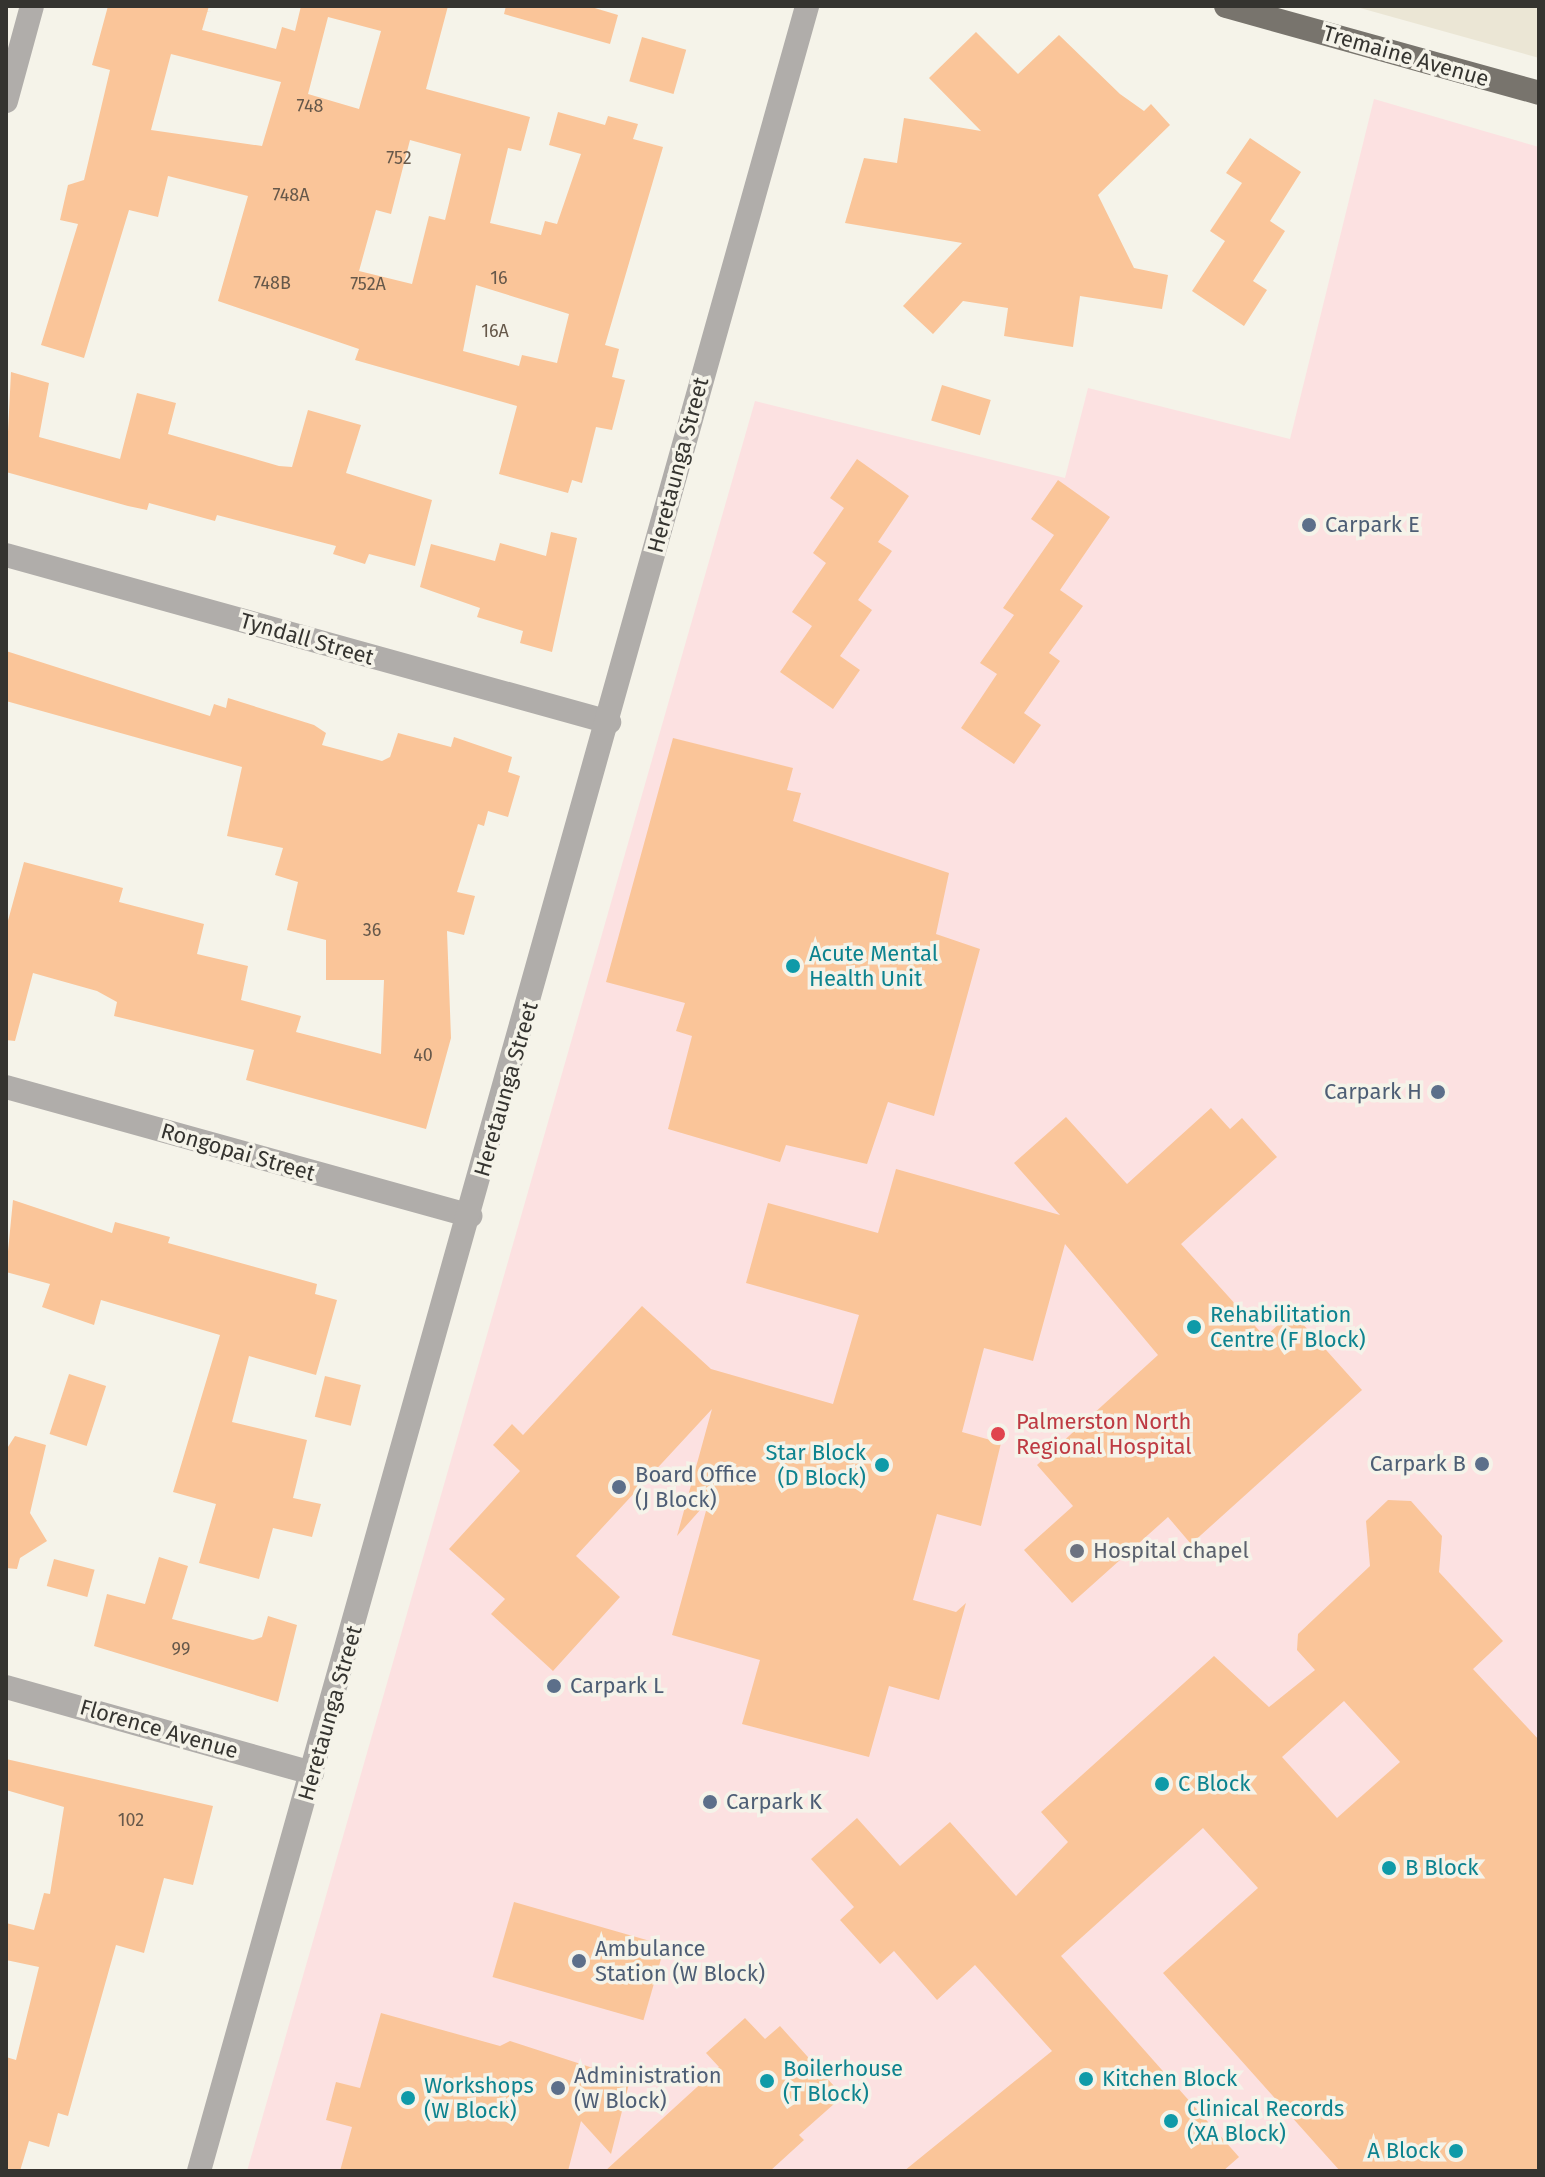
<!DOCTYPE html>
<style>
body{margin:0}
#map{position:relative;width:1545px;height:2177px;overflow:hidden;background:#f5f3e9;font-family:"Fira Sans",sans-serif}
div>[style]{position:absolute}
.built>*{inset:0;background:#ebe6d5}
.medical>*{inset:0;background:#fce1e1}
.building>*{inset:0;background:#fac599;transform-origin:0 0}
.minor>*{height:24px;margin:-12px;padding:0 12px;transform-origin:12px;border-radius:12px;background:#b0adaa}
.major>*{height:24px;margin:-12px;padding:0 12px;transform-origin:12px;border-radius:12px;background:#78746d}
.dots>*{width:22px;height:22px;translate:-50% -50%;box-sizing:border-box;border:4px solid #f5f3e9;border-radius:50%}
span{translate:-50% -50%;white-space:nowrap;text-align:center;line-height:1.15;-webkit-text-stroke:7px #f5f3e9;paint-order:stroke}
.number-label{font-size:18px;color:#66584a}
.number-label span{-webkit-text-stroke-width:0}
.street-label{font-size:22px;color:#353430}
.service-label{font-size:22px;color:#4e5e75}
.left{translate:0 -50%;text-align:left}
.right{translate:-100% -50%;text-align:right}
.culture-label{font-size:22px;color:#0d838f}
.health-label{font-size:22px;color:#be3a42}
.worship-label{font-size:22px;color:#5b616d}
.frame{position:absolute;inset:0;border:8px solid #353430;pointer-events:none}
</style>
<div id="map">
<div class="built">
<div style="clip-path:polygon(1353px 6px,1539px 6px,1539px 58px)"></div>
</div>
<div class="medical">
<div style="clip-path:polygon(1374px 99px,1539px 147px,1539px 2171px,247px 2171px,755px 401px,1065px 478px,1088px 388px,1290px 439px)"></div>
</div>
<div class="building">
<div style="clip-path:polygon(evenodd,108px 6px,209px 6px,202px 30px,276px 49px,282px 27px,295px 31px,301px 6px,448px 6px,426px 89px,530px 117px,521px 151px,508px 148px,490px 223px,541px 235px,545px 221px,557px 224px,581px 154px,549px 145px,558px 112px,605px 125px,608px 116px,638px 124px,633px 139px,663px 147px,605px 345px,619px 349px,612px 377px,625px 380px,612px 430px,596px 427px,582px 483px,572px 480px,568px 493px,499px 474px,517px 406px,355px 360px,359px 349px,218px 301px,248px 196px,168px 176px,158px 217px,129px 210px,84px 358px,41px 345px,78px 224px,60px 220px,68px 185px,84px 180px,110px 70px,92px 65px,108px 6px,328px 17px,381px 31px,359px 109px,308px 94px,328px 17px,108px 6px,171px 54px,281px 82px,262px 146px,151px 130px,171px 54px,108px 6px,410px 140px,461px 154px,445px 220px,429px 216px,412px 284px,359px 271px,376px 210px,391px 214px,410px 140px,108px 6px,476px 285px,569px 314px,557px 363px,522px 355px,519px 366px,463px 351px,476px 285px)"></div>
<div style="clip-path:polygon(506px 6px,588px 6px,618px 15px,610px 44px,504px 14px)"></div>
<div style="clip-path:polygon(976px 32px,1018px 74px,1059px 35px,1120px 94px,1144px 111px,1151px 104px,1170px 125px,1098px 195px,1134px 268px,1168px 275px,1162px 309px,1080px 296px,1073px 347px,1004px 336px,1008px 308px,963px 301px,933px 334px,903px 306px,962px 243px,845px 223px,864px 158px,897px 163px,904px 118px,981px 131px,929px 78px)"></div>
<div style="left:642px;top:37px;width:46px;height:46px;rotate:16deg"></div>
<div style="clip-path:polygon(1250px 138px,1301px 172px,1270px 221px,1285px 231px,1253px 281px,1267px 290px,1244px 326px,1192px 291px,1225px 241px,1210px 231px,1242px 183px,1226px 173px)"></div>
<div style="clip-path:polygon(11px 372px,49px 383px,39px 437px,120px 459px,137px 393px,176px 403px,168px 434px,279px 466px,292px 467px,308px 410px,361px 425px,346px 473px,432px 500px,415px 566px,369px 554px,365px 564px,333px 554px,336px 546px,217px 515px,215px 521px,149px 503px,147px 510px,128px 506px,6px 472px)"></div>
<div style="left:942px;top:385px;width:51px;height:37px;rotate:17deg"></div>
<div style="clip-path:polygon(857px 459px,909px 496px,878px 542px,892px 551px,858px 600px,872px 610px,840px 656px,860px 670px,833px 709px,780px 672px,812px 626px,792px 612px,826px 563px,813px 553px,844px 508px,830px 498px)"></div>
<div style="clip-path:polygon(1058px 480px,1110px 517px,1060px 590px,1083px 606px,1049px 653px,1060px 661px,1024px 713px,1041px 725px,1014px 764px,961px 728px,997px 674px,980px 663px,1014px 615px,1003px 608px,1054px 535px,1031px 519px)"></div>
<div style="clip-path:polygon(551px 532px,577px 538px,552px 652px,520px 643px,523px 631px,477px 617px,480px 608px,420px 587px,431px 544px,495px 561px,500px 543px,546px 556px)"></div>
<div style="clip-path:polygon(6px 651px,210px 716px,214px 704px,226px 708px,228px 698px,314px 725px,326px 733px,322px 745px,382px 761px,390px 757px,398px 733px,451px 747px,454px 737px,512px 757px,508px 772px,520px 776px,508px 817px,488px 811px,484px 826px,478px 824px,457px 892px,475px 896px,464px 935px,447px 931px,451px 1038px,426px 1129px,246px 1080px,254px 1050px,114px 1016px,117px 1002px,97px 991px,33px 973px,15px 1041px,6px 1040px,6px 928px,24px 862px,123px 888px,119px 902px,204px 924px,197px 954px,248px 966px,241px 1000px,301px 1016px,296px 1032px,381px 1054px,384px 980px,326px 980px,326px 940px,287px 930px,298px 882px,275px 875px,283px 848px,227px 836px,242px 767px,6px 701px)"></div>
<div style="clip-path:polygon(673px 738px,793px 768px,787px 790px,801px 793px,793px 821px,949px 873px,936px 934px,980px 949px,934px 1116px,888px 1102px,867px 1164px,786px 1145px,780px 1162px,668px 1129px,692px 1036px,676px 1031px,685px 1003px,606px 982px)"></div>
<div style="clip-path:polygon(1211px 1108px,1230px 1129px,1242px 1118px,1277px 1157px,1181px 1244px,1265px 1337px,1292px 1312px,1362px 1390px,1191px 1544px,1168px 1517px,1072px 1603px,1024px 1550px,1073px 1506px,1037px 1465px,1158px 1355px,1065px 1244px,1033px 1361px,984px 1348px,962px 1432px,1001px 1443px,981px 1526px,937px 1514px,913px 1600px,956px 1612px,966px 1603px,939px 1700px,889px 1686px,869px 1757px,742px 1724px,760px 1660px,672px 1635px,709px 1500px,677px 1536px,712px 1409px,576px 1556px,620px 1597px,553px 1671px,491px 1614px,505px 1599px,449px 1549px,520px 1471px,493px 1445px,512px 1424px,523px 1435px,642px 1306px,711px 1369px,833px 1404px,859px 1315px,746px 1283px,768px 1203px,878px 1233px,896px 1169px,1060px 1215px,1014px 1163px,1066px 1117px,1127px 1184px)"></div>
<div style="clip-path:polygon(13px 1200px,112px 1233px,115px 1222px,170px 1237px,168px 1243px,317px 1284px,315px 1294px,337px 1300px,316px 1375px,249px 1356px,232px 1422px,307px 1440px,293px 1498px,321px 1504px,312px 1537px,273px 1528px,259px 1579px,199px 1563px,216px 1504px,173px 1492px,220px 1335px,101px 1300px,94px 1325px,42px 1307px,50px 1284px,6px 1272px)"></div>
<div style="left:69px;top:1374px;width:39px;height:63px;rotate:18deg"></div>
<div style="left:325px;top:1376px;width:37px;height:42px;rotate:14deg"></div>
<div style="clip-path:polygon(15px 1436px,46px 1445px,30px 1513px,47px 1541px,20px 1558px,17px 1569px,6px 1568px,6px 1450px)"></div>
<div style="clip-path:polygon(evenodd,1388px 1500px,1411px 1501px,1442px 1536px,1439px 1572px,1503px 1641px,1473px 1669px,1539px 1740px,1539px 2171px,1340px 2171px,1163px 1973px,1258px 1888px,1203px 1828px,1061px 1956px,1239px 2157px,1223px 2171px,904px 2171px,1052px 2051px,975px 1965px,937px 2000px,894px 1951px,880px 1964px,840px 1920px,854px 1907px,811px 1859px,857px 1818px,900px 1866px,950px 1822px,1016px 1896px,1068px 1842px,1041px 1812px,1214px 1656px,1269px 1707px,1315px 1670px,1297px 1650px,1298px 1634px,1370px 1566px,1366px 1521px,1388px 1500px,1344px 1701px,1400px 1762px,1337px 1818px,1282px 1757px,1344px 1701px)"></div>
<div style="clip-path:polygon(159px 1557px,188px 1566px,172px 1619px,253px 1640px,262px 1637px,268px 1616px,297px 1625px,278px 1702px,94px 1646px,107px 1594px,145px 1604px)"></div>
<div style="left:54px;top:1559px;width:42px;height:28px;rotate:15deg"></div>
<div style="clip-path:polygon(6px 1759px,213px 1806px,193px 1885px,164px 1878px,144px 1953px,116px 1945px,68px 2116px,58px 2113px,49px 2147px,29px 2141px,20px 2171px,6px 2171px,6px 2057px,16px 2060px,39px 1967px,6px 1960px,6px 1923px,34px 1930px,44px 1893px,50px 1894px,64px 1807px,6px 1790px)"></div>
<div style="left:514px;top:1902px;width:157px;height:78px;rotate:16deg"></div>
<div style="clip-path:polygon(381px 2013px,500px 2046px,510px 2041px,630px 2080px,611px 2154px,581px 2121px,568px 2171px,340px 2171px,352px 2127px,326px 2120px,336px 2082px,360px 2088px)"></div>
<div style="clip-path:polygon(745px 2018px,765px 2039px,780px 2026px,843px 2096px,799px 2135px,804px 2140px,770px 2171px,605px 2171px,719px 2067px,706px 2053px)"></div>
</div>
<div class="minor">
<div style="left:6px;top:101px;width:98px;rotate:-74.7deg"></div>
<div style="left:6px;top:555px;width:626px;rotate:15.48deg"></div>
<div style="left:6px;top:1087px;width:482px;rotate:15.5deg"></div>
<div style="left:6px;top:1687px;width:318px;rotate:15.7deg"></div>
<div style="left:199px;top:2171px;width:2249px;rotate:-74.31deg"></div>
</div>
<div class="major">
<div style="left:1226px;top:6px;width:325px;rotate:15.5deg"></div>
</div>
<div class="dots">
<div style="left:1309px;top:525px;background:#5c6f8a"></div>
<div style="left:793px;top:966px;background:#0f9aa8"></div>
<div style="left:1438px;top:1092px;background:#5c6f8a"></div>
<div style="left:1194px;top:1327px;background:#0f9aa8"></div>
<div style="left:998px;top:1434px;background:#e0444e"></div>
<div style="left:1482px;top:1464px;background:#5c6f8a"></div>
<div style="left:882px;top:1465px;background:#0f9aa8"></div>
<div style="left:619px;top:1487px;background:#5c6f8a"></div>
<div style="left:1077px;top:1551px;background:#6b7280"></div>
<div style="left:554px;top:1686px;background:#5c6f8a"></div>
<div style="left:1162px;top:1784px;background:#0f9aa8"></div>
<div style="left:710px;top:1802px;background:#5c6f8a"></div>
<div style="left:1389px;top:1868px;background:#0f9aa8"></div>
<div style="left:579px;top:1961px;background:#5c6f8a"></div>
<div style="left:1086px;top:2079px;background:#0f9aa8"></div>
<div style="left:767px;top:2081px;background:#0f9aa8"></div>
<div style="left:558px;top:2088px;background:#5c6f8a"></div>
<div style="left:408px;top:2098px;background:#0f9aa8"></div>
<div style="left:1171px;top:2121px;background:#0f9aa8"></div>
<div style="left:1456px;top:2151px;background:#0f9aa8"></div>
</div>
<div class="number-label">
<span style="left:310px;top:106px">748</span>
<span style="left:399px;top:158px">752</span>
<span style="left:291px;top:195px">748A</span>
<span style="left:499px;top:278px">16</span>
<span style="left:272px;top:283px">748B</span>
<span style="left:368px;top:284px">752A</span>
<span style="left:495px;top:331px">16A</span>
<span style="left:372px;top:930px">36</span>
<span style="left:423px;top:1055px">40</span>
<span style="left:181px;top:1649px">99</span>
<span style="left:131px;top:1820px">102</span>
</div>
<div class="street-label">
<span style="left:1406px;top:56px;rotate:16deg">Tremaine Avenue</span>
<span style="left:678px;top:465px;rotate:-75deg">Heretaunga Street</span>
<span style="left:307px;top:639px;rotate:16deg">Tyndall Street</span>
<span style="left:506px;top:1089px;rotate:-74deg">Heretaunga Street</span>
<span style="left:238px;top:1152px;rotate:16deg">Rongopai Street</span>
<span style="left:330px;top:1713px;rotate:-74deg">Heretaunga Street</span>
<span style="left:159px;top:1729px;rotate:16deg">Florence Avenue</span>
</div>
<div class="service-label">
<span class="left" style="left:1325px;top:525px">Carpark E</span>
<span class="right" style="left:1422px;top:1092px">Carpark H</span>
<span class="right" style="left:1466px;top:1464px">Carpark B</span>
<span class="left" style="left:635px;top:1487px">Board Office<br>(J Block)</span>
<span class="left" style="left:570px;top:1686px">Carpark L</span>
<span class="left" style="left:726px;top:1802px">Carpark K</span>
<span class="left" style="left:595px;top:1961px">Ambulance<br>Station (W Block)</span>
<span class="left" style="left:574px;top:2088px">Administration<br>(W Block)</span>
</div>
<div class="culture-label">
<span class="left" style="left:809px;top:966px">Acute Mental<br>Health Unit</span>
<span class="left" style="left:1210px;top:1327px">Rehabilitation<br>Centre (F Block)</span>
<span class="right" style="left:866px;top:1465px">Star Block<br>(D Block)</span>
<span class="left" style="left:1178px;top:1784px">C Block</span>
<span class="left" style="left:1405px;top:1868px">B Block</span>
<span class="left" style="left:783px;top:2081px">Boilerhouse<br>(T Block)</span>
<span class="left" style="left:1102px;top:2079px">Kitchen Block</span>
<span class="left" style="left:424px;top:2098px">Workshops<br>(W Block)</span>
<span class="left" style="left:1187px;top:2121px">Clinical Records<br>(XA Block)</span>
<span class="right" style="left:1440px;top:2151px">A Block</span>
</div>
<div class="health-label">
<span class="left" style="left:1016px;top:1434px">Palmerston North<br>Regional Hospital</span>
</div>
<div class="worship-label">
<span class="left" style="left:1093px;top:1551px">Hospital chapel</span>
</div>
<div class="frame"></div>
</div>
